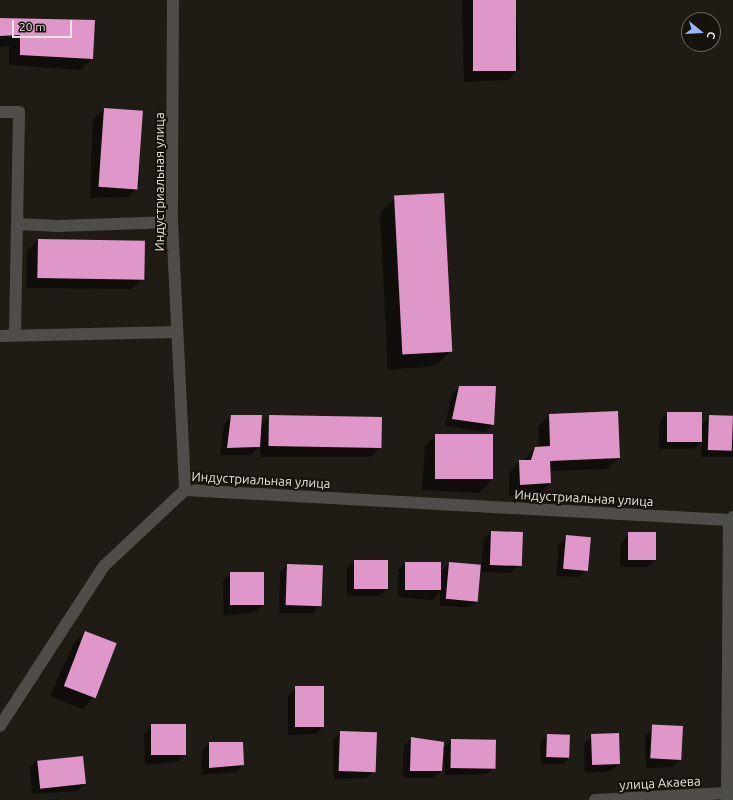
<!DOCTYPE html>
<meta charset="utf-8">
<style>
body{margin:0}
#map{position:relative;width:733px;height:800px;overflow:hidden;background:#1f1b15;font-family:Ubuntu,sans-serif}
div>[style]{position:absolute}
.shadow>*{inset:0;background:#0007}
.building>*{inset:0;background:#df96c8;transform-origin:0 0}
.minor>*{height:12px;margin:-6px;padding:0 6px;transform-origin:6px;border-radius:6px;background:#4e4d49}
span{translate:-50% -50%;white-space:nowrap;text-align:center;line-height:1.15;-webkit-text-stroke:4px #16120c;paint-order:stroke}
.street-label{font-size:13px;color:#e7e4e0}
.north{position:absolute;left:681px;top:12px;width:40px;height:40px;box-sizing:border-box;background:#16120c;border:1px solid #6a6661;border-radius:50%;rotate:108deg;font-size:11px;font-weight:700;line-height:16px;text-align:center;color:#e7e4e0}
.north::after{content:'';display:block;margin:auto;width:14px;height:18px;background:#9ab5fd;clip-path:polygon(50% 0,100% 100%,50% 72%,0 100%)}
.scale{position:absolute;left:12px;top:20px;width:60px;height:18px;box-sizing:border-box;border:2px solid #e7e4e0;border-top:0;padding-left:5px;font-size:12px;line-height:14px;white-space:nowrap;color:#e7e4e0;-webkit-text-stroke:3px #16120c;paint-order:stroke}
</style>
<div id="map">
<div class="shadow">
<div style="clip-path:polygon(462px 0,515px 0,520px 69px,508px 80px,464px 82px)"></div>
<div style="clip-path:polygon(0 19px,92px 59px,80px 70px,9px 65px,9px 46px,0 47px)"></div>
<div style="clip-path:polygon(104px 109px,142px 112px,139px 186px,128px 197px,90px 198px,93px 120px)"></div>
<div style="clip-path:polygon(395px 198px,450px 352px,435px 366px,388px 370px,380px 213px)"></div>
<div style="clip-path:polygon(38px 240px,143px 278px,132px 289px,26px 288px,27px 251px)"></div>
<div style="clip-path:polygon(459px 387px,493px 424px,486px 432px,445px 426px,452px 394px)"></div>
<div style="clip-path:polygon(667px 413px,701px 425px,710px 416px,733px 417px,733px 457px,701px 457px,702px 441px,693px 449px,659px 449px,660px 421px)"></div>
<div style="clip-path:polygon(550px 415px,619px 458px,607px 469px,550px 471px,550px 483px,539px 494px,509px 496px,509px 473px,520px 461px,523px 461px,535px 448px,539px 448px,538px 426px)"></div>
<div style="clip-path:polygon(232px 416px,261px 425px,270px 416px,381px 446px,370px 457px,261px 457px,260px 446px,251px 455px,220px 455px,224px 424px)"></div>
<div style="clip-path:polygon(436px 435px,491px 481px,480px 493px,422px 490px,425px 446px)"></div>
<div style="clip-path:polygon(492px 532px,519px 566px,511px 573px,479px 572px,478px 600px,470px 607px,440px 606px,440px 591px,432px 600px,398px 597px,398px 570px,405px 563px,440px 573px,449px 563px,481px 566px,484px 539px)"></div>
<div style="clip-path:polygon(628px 535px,655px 560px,648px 567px,620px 567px,621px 543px)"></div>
<div style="clip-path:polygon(567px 536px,586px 569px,579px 577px,556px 576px,559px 544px)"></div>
<div style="clip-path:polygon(354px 561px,387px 589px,379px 596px,347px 596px,347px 568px)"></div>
<div style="clip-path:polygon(288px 565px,321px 605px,313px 613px,279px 613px,280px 572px)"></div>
<div style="clip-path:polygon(230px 574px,263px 605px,256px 612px,224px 616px,223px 582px)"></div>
<div style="clip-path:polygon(85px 632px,94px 697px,82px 709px,50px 696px,74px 643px)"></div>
<div style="clip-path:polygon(296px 688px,323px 726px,316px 734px,288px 735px,288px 696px)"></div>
<div style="clip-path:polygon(152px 726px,185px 754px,178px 762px,145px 765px,144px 734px)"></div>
<div style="clip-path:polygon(653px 729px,680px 759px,673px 767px,646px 768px,645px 736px)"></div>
<div style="clip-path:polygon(340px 732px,375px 770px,367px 778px,334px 779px,333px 740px)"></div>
<div style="clip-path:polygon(548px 735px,570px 757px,563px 764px,541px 764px,540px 743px)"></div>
<div style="clip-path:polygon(591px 737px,619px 764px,611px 771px,585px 773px,584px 744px)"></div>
<div style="clip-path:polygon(412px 738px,441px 771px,433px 778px,403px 778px,404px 746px)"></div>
<div style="clip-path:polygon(452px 740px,494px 767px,487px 774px,445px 775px,444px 748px)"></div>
<div style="clip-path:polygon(209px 743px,243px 765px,236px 772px,201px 775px,202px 751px)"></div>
<div style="clip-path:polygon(37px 759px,85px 783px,77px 791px,32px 794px,30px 767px)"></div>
</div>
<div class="building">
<div style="left:473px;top:0;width:43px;height:71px"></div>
<div style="clip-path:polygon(0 18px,95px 20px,93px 59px,20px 55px,20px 35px,0 36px)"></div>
<div style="left:104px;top:108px;width:39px;height:79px;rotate:4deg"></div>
<div style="left:444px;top:193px;width:159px;height:50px;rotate:87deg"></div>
<div style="left:38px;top:239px;width:107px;height:39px;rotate:1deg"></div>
<div style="clip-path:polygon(459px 386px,496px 386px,494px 425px,452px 419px)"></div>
<div style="clip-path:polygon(618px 411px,620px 458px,550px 461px,551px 483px,520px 485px,519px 460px,531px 460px,535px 447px,550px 446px,549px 414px)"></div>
<div style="left:667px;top:412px;width:35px;height:30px"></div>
<div style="clip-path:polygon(231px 415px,262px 415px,260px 447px,227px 448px)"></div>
<div style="left:269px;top:415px;width:113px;height:31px;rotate:1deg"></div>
<div style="left:709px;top:415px;width:24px;height:35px;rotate:2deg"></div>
<div style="left:435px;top:434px;width:58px;height:45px"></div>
<div style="left:491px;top:531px;width:32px;height:34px;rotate:2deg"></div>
<div style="left:656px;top:532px;width:28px;height:28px;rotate:90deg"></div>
<div style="left:566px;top:535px;width:25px;height:34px;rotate:5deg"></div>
<div style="left:354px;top:560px;width:34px;height:29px"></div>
<div style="left:405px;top:562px;width:36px;height:28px"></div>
<div style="left:449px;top:562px;width:32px;height:37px;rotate:5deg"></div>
<div style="left:287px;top:564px;width:36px;height:41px;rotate:2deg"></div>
<div style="left:264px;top:572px;width:33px;height:34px;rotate:90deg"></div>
<div style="left:85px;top:631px;width:34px;height:59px;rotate:21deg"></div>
<div style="left:324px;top:686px;width:41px;height:29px;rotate:90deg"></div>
<div style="left:186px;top:724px;width:31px;height:35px;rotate:90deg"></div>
<div style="left:683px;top:726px;width:34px;height:31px;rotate:93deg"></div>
<div style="left:340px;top:731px;width:37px;height:40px;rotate:2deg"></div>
<div style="left:619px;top:733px;width:31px;height:28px;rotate:88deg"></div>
<div style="left:547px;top:734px;width:23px;height:23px;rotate:2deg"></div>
<div style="clip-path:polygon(411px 737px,444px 742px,442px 771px,410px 771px)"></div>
<div style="left:451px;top:739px;width:45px;height:29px;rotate:1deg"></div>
<div style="clip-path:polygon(209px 742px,243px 742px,244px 765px,209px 768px)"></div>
<div style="left:83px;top:756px;width:28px;height:46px;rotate:84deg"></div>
</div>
<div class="minor">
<div style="left:173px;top:0;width:222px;rotate:90.3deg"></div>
<div style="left:172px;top:222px;width:268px;rotate:87.2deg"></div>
<div style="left:0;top:112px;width:19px"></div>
<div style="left:19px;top:112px;width:112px;rotate:91deg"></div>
<div style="left:15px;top:335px;width:111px;rotate:-89deg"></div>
<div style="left:17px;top:224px;width:41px;rotate:2.8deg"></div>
<div style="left:58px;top:226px;width:114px;rotate:-2deg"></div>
<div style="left:0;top:336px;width:177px;rotate:-1.3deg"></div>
<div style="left:185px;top:490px;width:545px;rotate:3.16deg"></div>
<div style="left:0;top:726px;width:191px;rotate:-57deg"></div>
<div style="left:104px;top:566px;width:111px;rotate:-43.2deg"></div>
<div style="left:595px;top:800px;width:132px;rotate:-3deg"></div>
<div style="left:727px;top:800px;width:280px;rotate:-89.6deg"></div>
<div style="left:729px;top:520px;width:5px;rotate:-37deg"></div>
</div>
<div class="street-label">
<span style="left:159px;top:182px;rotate:-90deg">Индустриальная улица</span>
<span style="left:261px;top:480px;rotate:3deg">Индустриальная улица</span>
<span style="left:584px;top:498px;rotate:3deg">Индустриальная улица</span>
<span style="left:660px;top:783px;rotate:-3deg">улица Акаева</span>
</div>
<div class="north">С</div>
<div class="scale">20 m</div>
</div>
